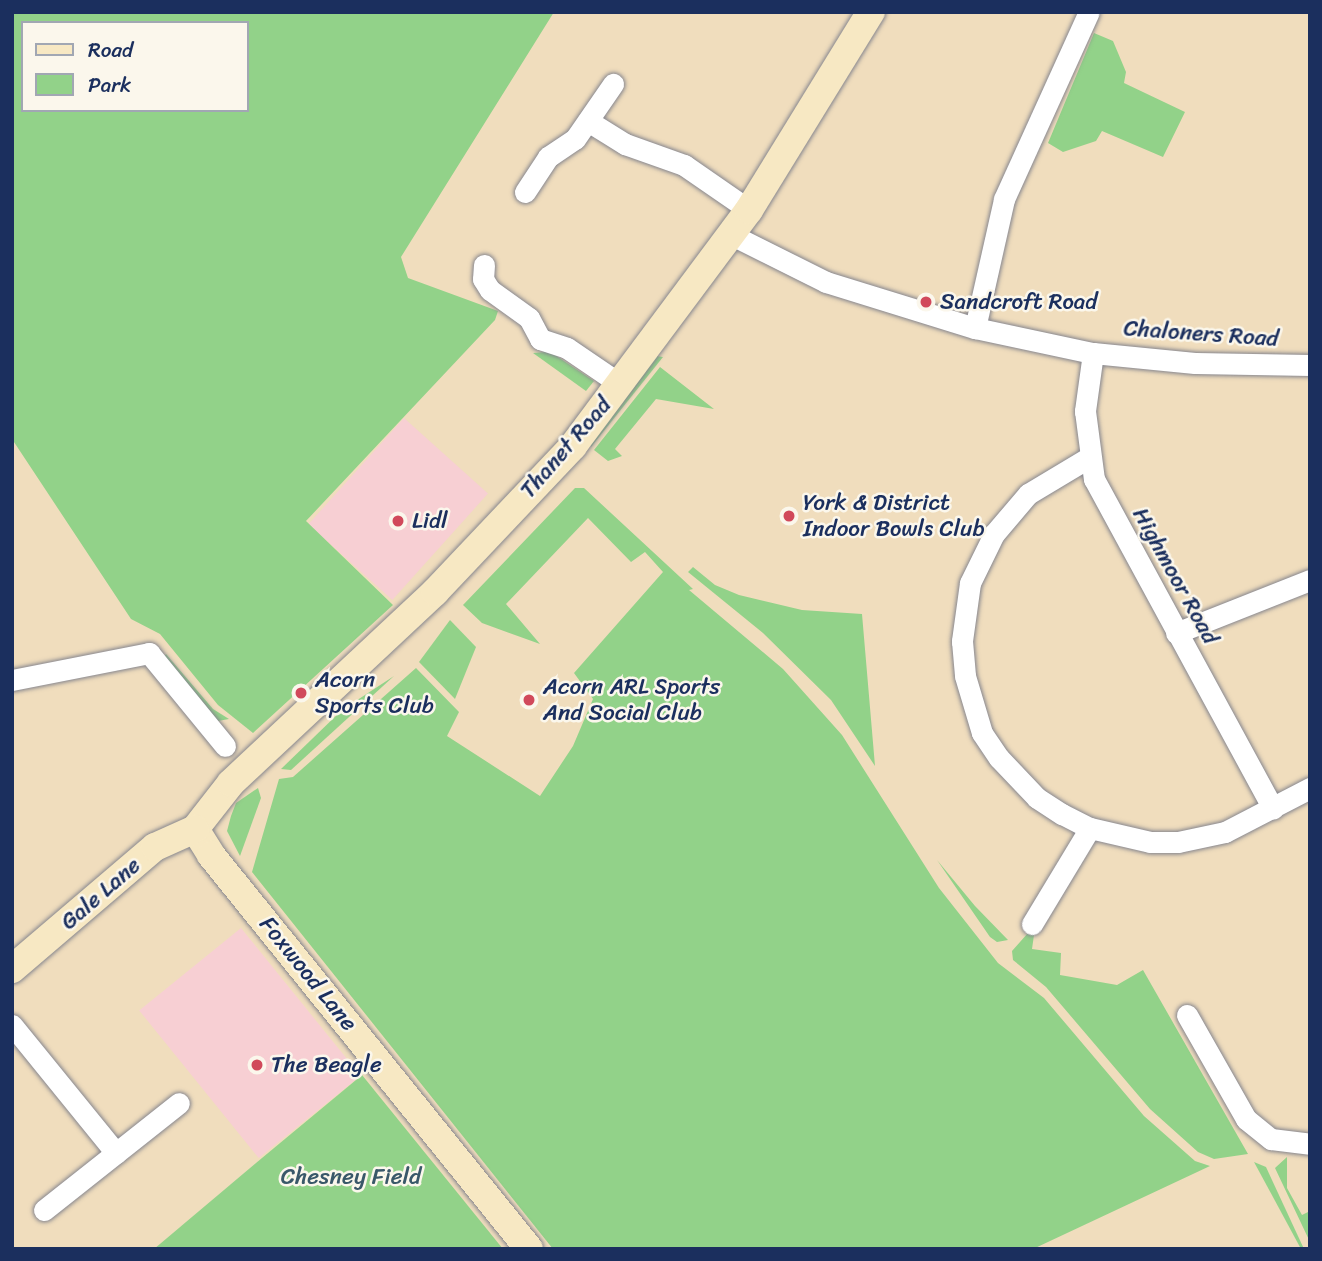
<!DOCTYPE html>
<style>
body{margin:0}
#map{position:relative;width:1322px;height:1261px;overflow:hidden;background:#f0ddbd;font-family:Sriracha,sans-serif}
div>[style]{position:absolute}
.built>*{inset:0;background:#f7cfd3;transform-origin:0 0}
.green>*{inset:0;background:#92d289}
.roads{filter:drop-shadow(0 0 2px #86868e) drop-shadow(0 0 2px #86868e)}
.street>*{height:21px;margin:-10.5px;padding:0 10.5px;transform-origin:10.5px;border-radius:10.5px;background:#fff}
.secondary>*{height:28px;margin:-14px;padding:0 14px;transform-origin:14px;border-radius:14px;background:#f7e8c3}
.dots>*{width:19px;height:19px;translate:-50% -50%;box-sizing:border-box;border:4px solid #fbf7ec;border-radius:50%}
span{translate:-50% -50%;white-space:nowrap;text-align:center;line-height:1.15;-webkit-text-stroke:5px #fbf7ec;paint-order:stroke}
.poi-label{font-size:23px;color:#1b2f5e}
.left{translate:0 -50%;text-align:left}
.street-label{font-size:23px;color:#1b2f5e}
.park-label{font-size:23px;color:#395869}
.frame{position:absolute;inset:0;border:14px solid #1b2f5e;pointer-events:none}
.legend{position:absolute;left:21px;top:21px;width:228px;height:91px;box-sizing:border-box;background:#fbf7ec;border:2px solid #a1a7b3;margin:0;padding:9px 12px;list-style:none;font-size:21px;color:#1b2f5e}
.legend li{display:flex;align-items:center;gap:14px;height:35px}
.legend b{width:35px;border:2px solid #a1a7b3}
</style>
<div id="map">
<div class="built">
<div style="left:404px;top:418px;width:113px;height:143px;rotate:42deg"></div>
<div style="left:241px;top:928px;width:190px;height:131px;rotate:51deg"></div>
</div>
<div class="green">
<div style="clip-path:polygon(evenodd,12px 12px,554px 12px,401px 257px,408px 278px,498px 311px,495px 320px,306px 521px,393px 605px,253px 733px,218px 705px,160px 634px,131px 619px,12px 439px,12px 12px,23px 23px,247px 23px,247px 110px,23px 110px,23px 23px)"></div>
<div style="clip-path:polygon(1094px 33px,1113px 41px,1126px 72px,1124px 83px,1185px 112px,1163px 157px,1102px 131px,1096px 141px,1063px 152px,1048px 143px)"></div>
<div style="clip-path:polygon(546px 352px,555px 355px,594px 381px,586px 391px,533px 353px)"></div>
<div style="clip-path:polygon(656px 356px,663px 357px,591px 447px,590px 437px)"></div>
<div style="clip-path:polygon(660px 367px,714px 409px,656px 399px,615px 449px,622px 456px,608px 461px,594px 450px)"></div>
<div style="clip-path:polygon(575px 488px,584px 488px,693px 589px,689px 590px,783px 669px,842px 735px,939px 888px,998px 963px,1044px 998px,1144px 1116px,1195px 1161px,1210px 1166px,1033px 1249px,553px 1249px,252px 872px,279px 779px,293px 777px,416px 668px,459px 712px,447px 736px,540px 796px,573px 746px,593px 699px,574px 673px,663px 572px,645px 552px,631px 562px,588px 518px,506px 604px,540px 644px,482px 623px,463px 605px)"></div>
<div style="clip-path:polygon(693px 567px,715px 585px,739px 595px,802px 610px,862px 614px,875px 766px,831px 700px,763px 633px,688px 572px)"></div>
<div style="clip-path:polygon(450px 620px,476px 647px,455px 699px,419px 662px)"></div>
<div style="clip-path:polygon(166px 654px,213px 709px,229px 719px,218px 721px,163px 659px)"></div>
<div style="clip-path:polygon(394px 676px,291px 770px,281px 769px,342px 710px)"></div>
<div style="clip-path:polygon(258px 788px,261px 798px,240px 856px,227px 831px,231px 816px,236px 803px)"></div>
<div style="clip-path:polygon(937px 860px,975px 906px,1008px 940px,997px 942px,990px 937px)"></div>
<div style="clip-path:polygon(1028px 933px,1034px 935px,1032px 949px,1061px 953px,1060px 975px,1117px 985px,1143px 970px,1248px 1154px,1214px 1159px,1198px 1152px,1150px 1109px,1046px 987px,1013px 960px,1012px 951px)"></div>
<div style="clip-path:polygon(362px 1075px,503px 1249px,154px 1249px,256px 1163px)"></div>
<div style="clip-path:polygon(1287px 1157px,1287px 1188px,1302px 1215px,1310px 1211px,1310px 1242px,1275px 1168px)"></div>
<div style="clip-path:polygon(1254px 1162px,1266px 1167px,1304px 1249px,1301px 1249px)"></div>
</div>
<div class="roads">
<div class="street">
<div style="left:588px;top:121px;width:44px;rotate:31.9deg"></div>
<div style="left:625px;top:144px;width:63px;rotate:19.6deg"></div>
<div style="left:684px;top:165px;width:79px;rotate:34.7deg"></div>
<div style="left:525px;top:192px;width:42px;rotate:-56.7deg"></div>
<div style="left:548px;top:157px;width:32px;rotate:-34deg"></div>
<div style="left:575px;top:139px;width:67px;rotate:-55.4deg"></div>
<div style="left:732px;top:235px;width:105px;rotate:26.6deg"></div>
<div style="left:826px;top:282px;width:156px;rotate:17.2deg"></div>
<div style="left:975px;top:328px;width:121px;rotate:12deg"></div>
<div style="left:1093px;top:353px;width:102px;rotate:5.6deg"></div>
<div style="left:1195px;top:363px;width:115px;rotate:1deg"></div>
<div style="left:484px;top:265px;width:14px;rotate:94deg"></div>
<div style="left:483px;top:279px;width:13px;rotate:58deg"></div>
<div style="left:490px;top:290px;width:48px;rotate:35.7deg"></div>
<div style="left:529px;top:318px;width:24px;rotate:62deg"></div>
<div style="left:540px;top:339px;width:28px;rotate:18deg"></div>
<div style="left:567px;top:348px;width:64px;rotate:34.2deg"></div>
<div style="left:975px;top:328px;width:132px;rotate:-77.3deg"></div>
<div style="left:1004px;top:199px;width:205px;rotate:-65.6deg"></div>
<div style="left:1093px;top:353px;width:59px;rotate:97.9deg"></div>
<div style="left:1085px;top:411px;width:69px;rotate:82.5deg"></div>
<div style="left:1094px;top:479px;width:375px;rotate:61.5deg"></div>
<div style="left:1088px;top:458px;width:70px;rotate:149deg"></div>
<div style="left:1028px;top:494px;width:52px;rotate:130.4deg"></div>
<div style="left:994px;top:534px;width:55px;rotate:116.1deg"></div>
<div style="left:970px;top:583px;width:59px;rotate:97.9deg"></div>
<div style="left:962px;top:641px;width:35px;rotate:85deg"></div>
<div style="left:965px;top:676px;width:59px;rotate:73.4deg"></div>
<div style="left:982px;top:733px;width:30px;rotate:56deg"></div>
<div style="left:999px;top:758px;width:55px;rotate:46.5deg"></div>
<div style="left:1037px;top:798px;width:30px;rotate:33deg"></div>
<div style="left:1062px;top:814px;width:31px;rotate:27deg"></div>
<div style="left:1090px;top:828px;width:62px;rotate:13.1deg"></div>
<div style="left:1150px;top:842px;width:28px"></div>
<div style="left:1178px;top:842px;width:48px;rotate:-12deg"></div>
<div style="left:1225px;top:832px;width:96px;rotate:-27.4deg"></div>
<div style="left:1176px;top:633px;width:144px;rotate:-21.6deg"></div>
<div style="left:12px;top:680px;width:140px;rotate:-11.1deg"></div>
<div style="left:149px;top:653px;width:120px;rotate:50.7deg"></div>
<div style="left:1032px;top:924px;width:112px;rotate:-58.9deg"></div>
<div style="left:1187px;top:1015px;width:120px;rotate:60.4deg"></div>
<div style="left:1246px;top:1119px;width:32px;rotate:39deg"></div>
<div style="left:1271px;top:1139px;width:39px;rotate:7deg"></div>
<div style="left:12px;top:1025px;width:165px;rotate:50.9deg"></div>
<div style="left:44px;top:1210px;width:172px;rotate:-38.4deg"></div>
</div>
<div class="secondary">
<div style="left:195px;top:829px;width:58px;rotate:-52deg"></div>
<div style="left:231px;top:783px;width:279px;rotate:-43.1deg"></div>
<div style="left:435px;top:592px;width:201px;rotate:-46.6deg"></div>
<div style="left:573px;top:446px;width:294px;rotate:-53.3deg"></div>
<div style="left:749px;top:210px;width:233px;rotate:-58.4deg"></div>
<div style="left:195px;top:829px;width:31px;rotate:58deg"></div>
<div style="left:211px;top:855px;width:506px;rotate:51.09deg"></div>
<div style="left:12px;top:969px;width:188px;rotate:-40.5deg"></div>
<div style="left:155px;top:847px;width:44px;rotate:-24.2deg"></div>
</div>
</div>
<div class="dots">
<div style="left:926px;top:302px;background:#d1495b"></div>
<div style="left:789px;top:516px;background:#d1495b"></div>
<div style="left:398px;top:521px;background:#d1495b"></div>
<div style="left:301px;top:693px;background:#d1495b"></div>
<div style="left:529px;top:700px;background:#d1495b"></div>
<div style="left:257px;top:1065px;background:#d1495b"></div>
</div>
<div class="poi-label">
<span class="left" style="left:940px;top:302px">Sandcroft Road</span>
<span class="left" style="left:803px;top:516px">York &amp; District<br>Indoor Bowls Club</span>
<span class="left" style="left:412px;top:521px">Lidl</span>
<span class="left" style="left:315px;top:693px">Acorn<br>Sports Club</span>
<span class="left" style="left:543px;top:700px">Acorn ARL Sports<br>And Social Club</span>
<span class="left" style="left:271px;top:1065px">The Beagle</span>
</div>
<div class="street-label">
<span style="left:1201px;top:334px;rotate:4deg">Chaloners Road</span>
<span style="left:566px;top:448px;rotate:-49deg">Thanet Road</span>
<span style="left:1175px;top:576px;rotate:61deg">Highmoor Road</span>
<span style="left:101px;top:894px;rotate:-41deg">Gale Lane</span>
<span style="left:308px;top:974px;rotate:51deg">Foxwood Lane</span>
</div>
<div class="park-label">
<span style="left:351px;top:1177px">Chesney Field</span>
</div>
<div class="frame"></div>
<ul class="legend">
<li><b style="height:9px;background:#f7e8c3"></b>Road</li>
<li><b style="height:19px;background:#92d289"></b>Park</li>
</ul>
</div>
